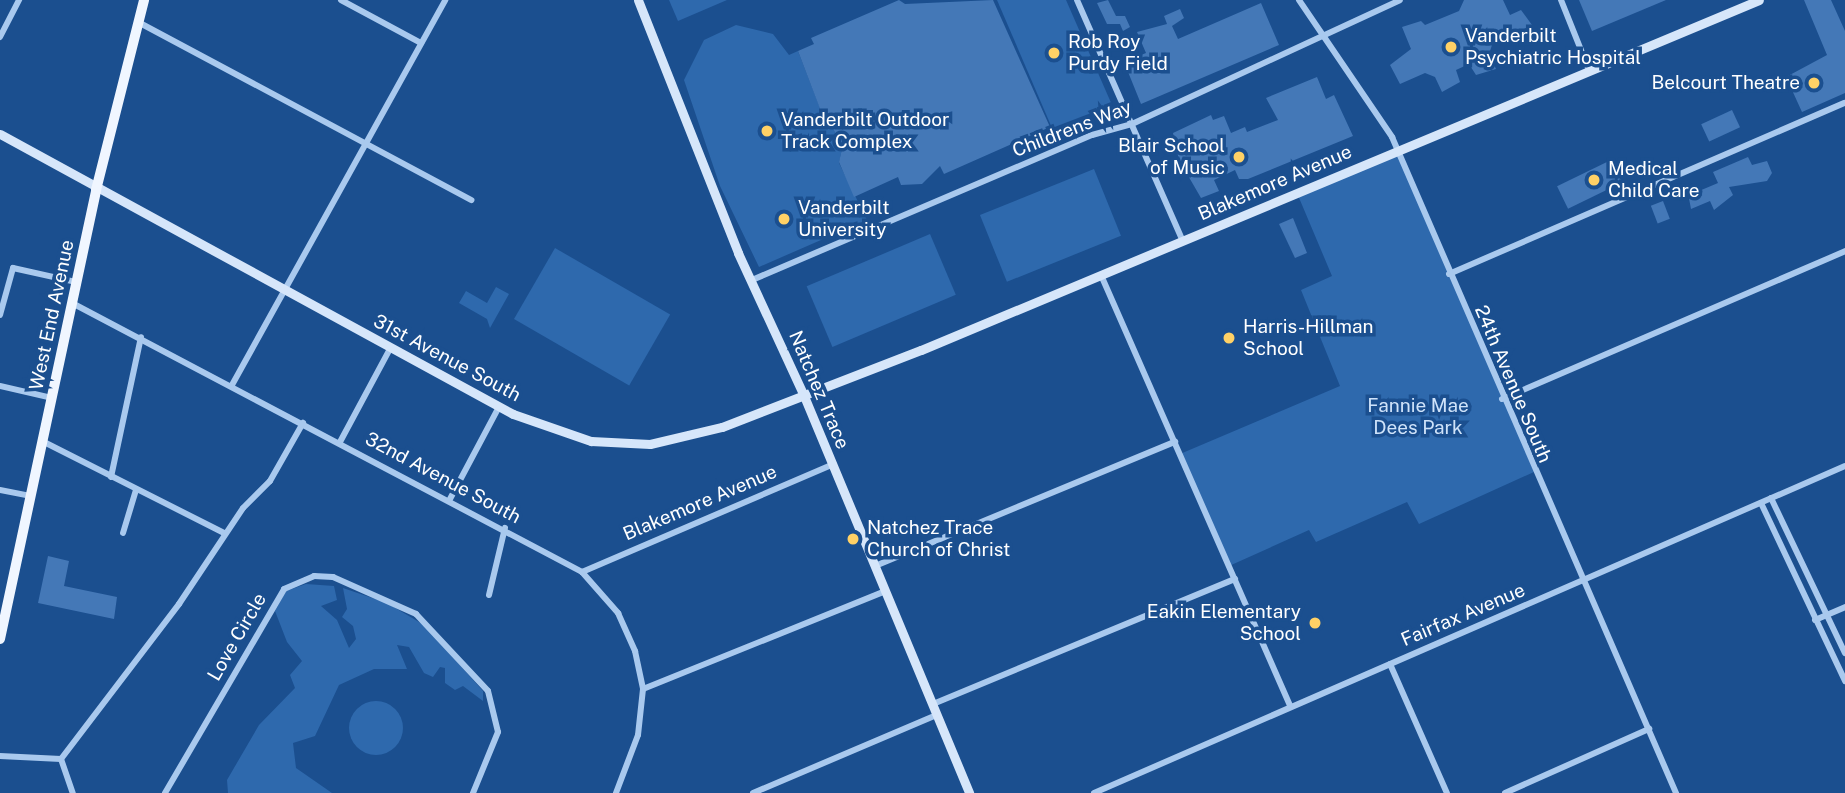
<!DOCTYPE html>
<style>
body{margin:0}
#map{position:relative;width:1845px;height:793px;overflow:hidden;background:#1b4f8f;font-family:"Public Sans",sans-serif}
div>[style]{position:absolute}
.green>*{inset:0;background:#2e69ad;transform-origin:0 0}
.round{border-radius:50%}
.building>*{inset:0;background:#4478b7;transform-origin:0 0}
.street>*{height:6px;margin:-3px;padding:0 3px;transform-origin:3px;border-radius:3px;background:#a9c9ee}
.secondary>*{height:9px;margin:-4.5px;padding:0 4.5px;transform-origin:4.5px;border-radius:4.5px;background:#d6e6fa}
.primary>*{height:10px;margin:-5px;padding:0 5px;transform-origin:5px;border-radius:5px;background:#f0f6ff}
.dots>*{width:19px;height:19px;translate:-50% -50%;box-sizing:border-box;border:4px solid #1b4f8f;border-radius:50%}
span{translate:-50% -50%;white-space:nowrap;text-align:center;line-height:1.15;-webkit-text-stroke:7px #1b4f8f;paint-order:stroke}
.poi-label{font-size:19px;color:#fff}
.left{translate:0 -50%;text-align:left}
.right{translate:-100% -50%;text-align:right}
.street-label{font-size:19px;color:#fff}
.park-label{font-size:19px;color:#cfe3fa}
</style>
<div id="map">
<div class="green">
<div style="clip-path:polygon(669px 0,727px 0,678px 21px)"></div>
<div style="clip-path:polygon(997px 0,1066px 0,1112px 105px,1052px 128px)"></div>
<div style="clip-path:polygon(736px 25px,773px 34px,789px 55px,798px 51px,822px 113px,826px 112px,842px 149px,839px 163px,867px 220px,759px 267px,720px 186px,684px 80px,704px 40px)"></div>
<div style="clip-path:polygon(1398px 151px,1534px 472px,1419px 524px,1407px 502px,1316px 542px,1309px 530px,1229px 566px,1180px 454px,1340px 386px,1301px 290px,1332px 276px,1297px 193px)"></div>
<div style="left:1094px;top:169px;width:72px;height:123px;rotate:68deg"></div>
<div style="left:930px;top:234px;width:66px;height:134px;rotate:67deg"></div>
<div style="left:555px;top:248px;width:133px;height:82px;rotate:30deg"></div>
<div style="clip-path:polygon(496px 287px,509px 294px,490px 328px,487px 319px,459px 303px,466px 291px,487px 303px)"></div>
<div style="clip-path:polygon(306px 584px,334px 586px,337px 600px,321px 606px,337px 620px,349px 648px,356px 639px,353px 626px,342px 617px,347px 609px,343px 588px,387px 603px,424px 625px,483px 691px,483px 701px,463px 686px,455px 690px,445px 683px,445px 668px,440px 667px,433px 677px,424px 673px,409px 647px,397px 645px,407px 669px,374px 669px,339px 685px,315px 736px,293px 743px,296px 768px,332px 793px,228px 793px,227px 780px,259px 725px,295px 688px,290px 675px,302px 661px,287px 642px,275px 611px,286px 591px)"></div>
<div class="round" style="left:349px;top:701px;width:54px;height:54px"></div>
</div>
<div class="building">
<div style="clip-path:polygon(899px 0,905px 4px,993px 0,1050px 127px,944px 174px,940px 166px,922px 184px,901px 185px,898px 177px,854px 197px,839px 162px,842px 149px,826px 112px,822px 114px,798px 51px,814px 44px,811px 38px)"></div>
<div style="clip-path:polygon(1108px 0,1116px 16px,1125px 16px,1130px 27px,1123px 31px,1120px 24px,1107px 24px,1097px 3px)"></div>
<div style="clip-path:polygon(1464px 0,1503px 0,1510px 15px,1521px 10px,1532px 25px,1492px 45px,1489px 54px,1496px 69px,1476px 75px,1469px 64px,1456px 70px,1460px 82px,1442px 92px,1435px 77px,1425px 73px,1400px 84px,1390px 65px,1411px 49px,1402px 27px,1421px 21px,1425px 25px,1459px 11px)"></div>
<div style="clip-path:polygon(1579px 0,1666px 0,1592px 31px)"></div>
<div style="clip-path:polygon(1804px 0,1831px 0,1845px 31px,1845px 93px,1802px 112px,1786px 77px,1827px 55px)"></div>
<div style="clip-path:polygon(1261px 3px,1279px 45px,1141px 104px,1124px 62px,1146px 53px,1137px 32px,1167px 24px,1164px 16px,1180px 9px,1184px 18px,1172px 26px,1178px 39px)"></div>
<div style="clip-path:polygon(1317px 77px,1326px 99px,1334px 95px,1353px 136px,1248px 179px,1239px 179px,1235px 170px,1214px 180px,1219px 191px,1201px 198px,1179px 160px,1173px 133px,1211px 115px,1213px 120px,1224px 116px,1231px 133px,1245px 127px,1247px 132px,1278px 120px,1266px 98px)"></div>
<div style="left:1732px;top:110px;width:19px;height:34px;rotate:65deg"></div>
<div style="clip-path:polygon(1748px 157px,1752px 165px,1767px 161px,1772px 173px,1767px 181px,1729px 187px,1733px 195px,1714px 210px,1710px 201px,1691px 209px,1687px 188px,1695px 185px,1699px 191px,1718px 183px,1713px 172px)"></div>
<div style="left:1611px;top:160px;width:25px;height:60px;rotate:64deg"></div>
<div style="left:1663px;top:201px;width:19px;height:13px;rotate:69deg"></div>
<div style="clip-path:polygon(1293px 218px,1307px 253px,1295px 258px,1279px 224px)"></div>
<div style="clip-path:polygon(48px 556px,69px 561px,64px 586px,117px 597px,114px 619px,38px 603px)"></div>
</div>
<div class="street">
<div style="left:341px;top:0;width:91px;rotate:28.3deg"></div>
<div style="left:1077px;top:0;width:264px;rotate:66.3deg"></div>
<div style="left:1299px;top:0;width:166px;rotate:55.8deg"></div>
<div style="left:1392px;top:137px;width:715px;rotate:66.59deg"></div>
<div style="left:1561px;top:0;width:75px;rotate:68.2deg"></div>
<div style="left:138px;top:22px;width:378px;rotate:28.1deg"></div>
<div style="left:0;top:37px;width:42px;rotate:-62.8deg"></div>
<div style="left:1449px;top:274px;width:431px;rotate:-23.4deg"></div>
<div style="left:1101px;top:275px;width:471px;rotate:66.3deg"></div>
<div style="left:752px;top:280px;width:370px;rotate:-23.1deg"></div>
<div style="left:1092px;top:135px;width:41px;rotate:-15.4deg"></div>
<div style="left:1132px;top:124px;width:295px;rotate:-24.8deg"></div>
<div style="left:72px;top:303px;width:577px;rotate:27.81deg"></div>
<div style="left:582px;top:572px;width:55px;rotate:48.7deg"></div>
<div style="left:618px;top:613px;width:42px;rotate:65.9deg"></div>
<div style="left:635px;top:651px;width:39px;rotate:78deg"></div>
<div style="left:643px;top:689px;width:46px;rotate:96.2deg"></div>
<div style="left:638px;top:735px;width:62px;rotate:110.8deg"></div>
<div style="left:0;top:315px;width:49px;rotate:-74.5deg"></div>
<div style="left:13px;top:268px;width:65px;rotate:12.5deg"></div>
<div style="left:232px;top:385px;width:440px;rotate:-61deg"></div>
<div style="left:0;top:386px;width:53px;rotate:13deg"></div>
<div style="left:1502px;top:399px;width:374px;rotate:-23.3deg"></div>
<div style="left:42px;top:441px;width:204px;rotate:26.8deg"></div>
<div style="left:340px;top:442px;width:108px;rotate:-61.8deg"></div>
<div style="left:111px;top:477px;width:143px;rotate:-77.9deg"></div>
<div style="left:0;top:490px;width:32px;rotate:11deg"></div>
<div style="left:1771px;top:498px;width:172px;rotate:64.5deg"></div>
<div style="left:450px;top:499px;width:104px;rotate:-62deg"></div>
<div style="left:1761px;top:503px;width:197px;rotate:64.7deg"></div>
<div style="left:123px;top:533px;width:45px;rotate:-73.2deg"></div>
<div style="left:875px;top:566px;width:325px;rotate:-22.5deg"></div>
<div style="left:582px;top:572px;width:272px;rotate:-23.2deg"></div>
<div style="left:489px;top:595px;width:69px;rotate:-76.6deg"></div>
<div style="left:1815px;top:620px;width:33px;rotate:-23deg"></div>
<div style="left:1390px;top:664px;width:141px;rotate:66.2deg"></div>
<div style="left:643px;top:689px;width:262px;rotate:-22deg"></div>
<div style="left:933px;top:704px;width:327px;rotate:-22.5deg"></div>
<div style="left:0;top:756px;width:61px;rotate:2.8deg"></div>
<div style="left:61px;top:759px;width:195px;rotate:-52.7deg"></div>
<div style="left:179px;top:604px;width:115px;rotate:-56.3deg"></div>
<div style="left:243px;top:508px;width:38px;rotate:-45deg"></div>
<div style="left:270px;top:481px;width:67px;rotate:-60.4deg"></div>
<div style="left:61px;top:759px;width:36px;rotate:71deg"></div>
<div style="left:165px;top:793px;width:236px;rotate:-59.7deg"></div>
<div style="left:284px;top:589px;width:33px;rotate:-23deg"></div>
<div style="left:314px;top:576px;width:19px;rotate:3deg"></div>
<div style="left:333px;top:577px;width:91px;rotate:24deg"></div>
<div style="left:416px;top:614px;width:105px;rotate:46.9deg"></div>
<div style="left:488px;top:691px;width:42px;rotate:76.3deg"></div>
<div style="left:498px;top:732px;width:66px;rotate:112.3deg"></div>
<div style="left:753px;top:793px;width:200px;rotate:-23deg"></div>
<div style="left:1094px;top:793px;width:819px;rotate:-23.53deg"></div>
<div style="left:1505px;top:793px;width:158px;rotate:-24deg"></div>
</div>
<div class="secondary">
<div style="left:638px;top:0;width:272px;rotate:68.4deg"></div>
<div style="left:738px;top:253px;width:157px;rotate:65.2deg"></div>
<div style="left:804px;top:396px;width:430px;rotate:67.4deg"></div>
<div style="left:0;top:134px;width:584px;rotate:28.63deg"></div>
<div style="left:513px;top:414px;width:83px;rotate:19.1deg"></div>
<div style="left:591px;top:441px;width:59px;rotate:2.9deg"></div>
<div style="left:650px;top:444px;width:74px;rotate:-13.3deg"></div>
<div style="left:722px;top:427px;width:213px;rotate:-21.2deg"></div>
<div style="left:921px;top:350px;width:908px;rotate:-22.67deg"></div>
</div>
<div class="primary">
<div style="left:0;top:639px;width:459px;rotate:-77.9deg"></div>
<div style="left:96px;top:190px;width:196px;rotate:-75.8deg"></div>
</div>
<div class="dots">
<div style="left:1451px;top:47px;background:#ffd166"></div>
<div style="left:1054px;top:53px;background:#ffd166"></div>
<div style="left:1814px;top:83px;background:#ffd166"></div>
<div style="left:767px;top:131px;background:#ffd166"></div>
<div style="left:1239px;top:157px;background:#ffd166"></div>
<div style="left:1594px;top:180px;background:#ffd166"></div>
<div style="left:784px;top:219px;background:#ffd166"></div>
<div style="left:1229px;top:338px;background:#ffd166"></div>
<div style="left:853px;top:539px;background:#ffd166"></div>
<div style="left:1315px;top:623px;background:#ffd166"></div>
</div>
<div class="poi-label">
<span class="left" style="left:1465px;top:47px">Vanderbilt<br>Psychiatric Hospital</span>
<span class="left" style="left:1068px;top:53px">Rob Roy<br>Purdy Field</span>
<span class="right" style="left:1800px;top:83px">Belcourt Theatre</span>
<span class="left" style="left:781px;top:131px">Vanderbilt Outdoor<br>Track Complex</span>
<span class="right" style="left:1225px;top:157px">Blair School<br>of Music</span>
<span class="left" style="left:1608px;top:180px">Medical<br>Child Care</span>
<span class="left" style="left:798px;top:219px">Vanderbilt<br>University</span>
<span class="left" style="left:1243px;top:338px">Harris-Hillman<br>School</span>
<span class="left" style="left:867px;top:539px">Natchez Trace<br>Church of Christ</span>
<span class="right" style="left:1301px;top:623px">Eakin Elementary<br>School</span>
</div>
<div class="street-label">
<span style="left:1072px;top:129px;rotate:-21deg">Childrens Way</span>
<span style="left:1275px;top:183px;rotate:-23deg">Blakemore Avenue</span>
<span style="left:52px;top:315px;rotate:-78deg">West End Avenue</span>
<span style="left:447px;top:358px;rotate:28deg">31st Avenue South</span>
<span style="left:1513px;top:384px;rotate:67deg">24th Avenue South</span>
<span style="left:819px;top:390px;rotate:67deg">Natchez Trace</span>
<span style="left:443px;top:478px;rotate:28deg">32nd Avenue South</span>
<span style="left:700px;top:503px;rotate:-23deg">Blakemore Avenue</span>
<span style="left:1463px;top:615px;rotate:-23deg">Fairfax Avenue</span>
<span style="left:237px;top:637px;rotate:-60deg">Love Circle</span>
</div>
<div class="park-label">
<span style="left:1418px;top:417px">Fannie Mae<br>Dees Park</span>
</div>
</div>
